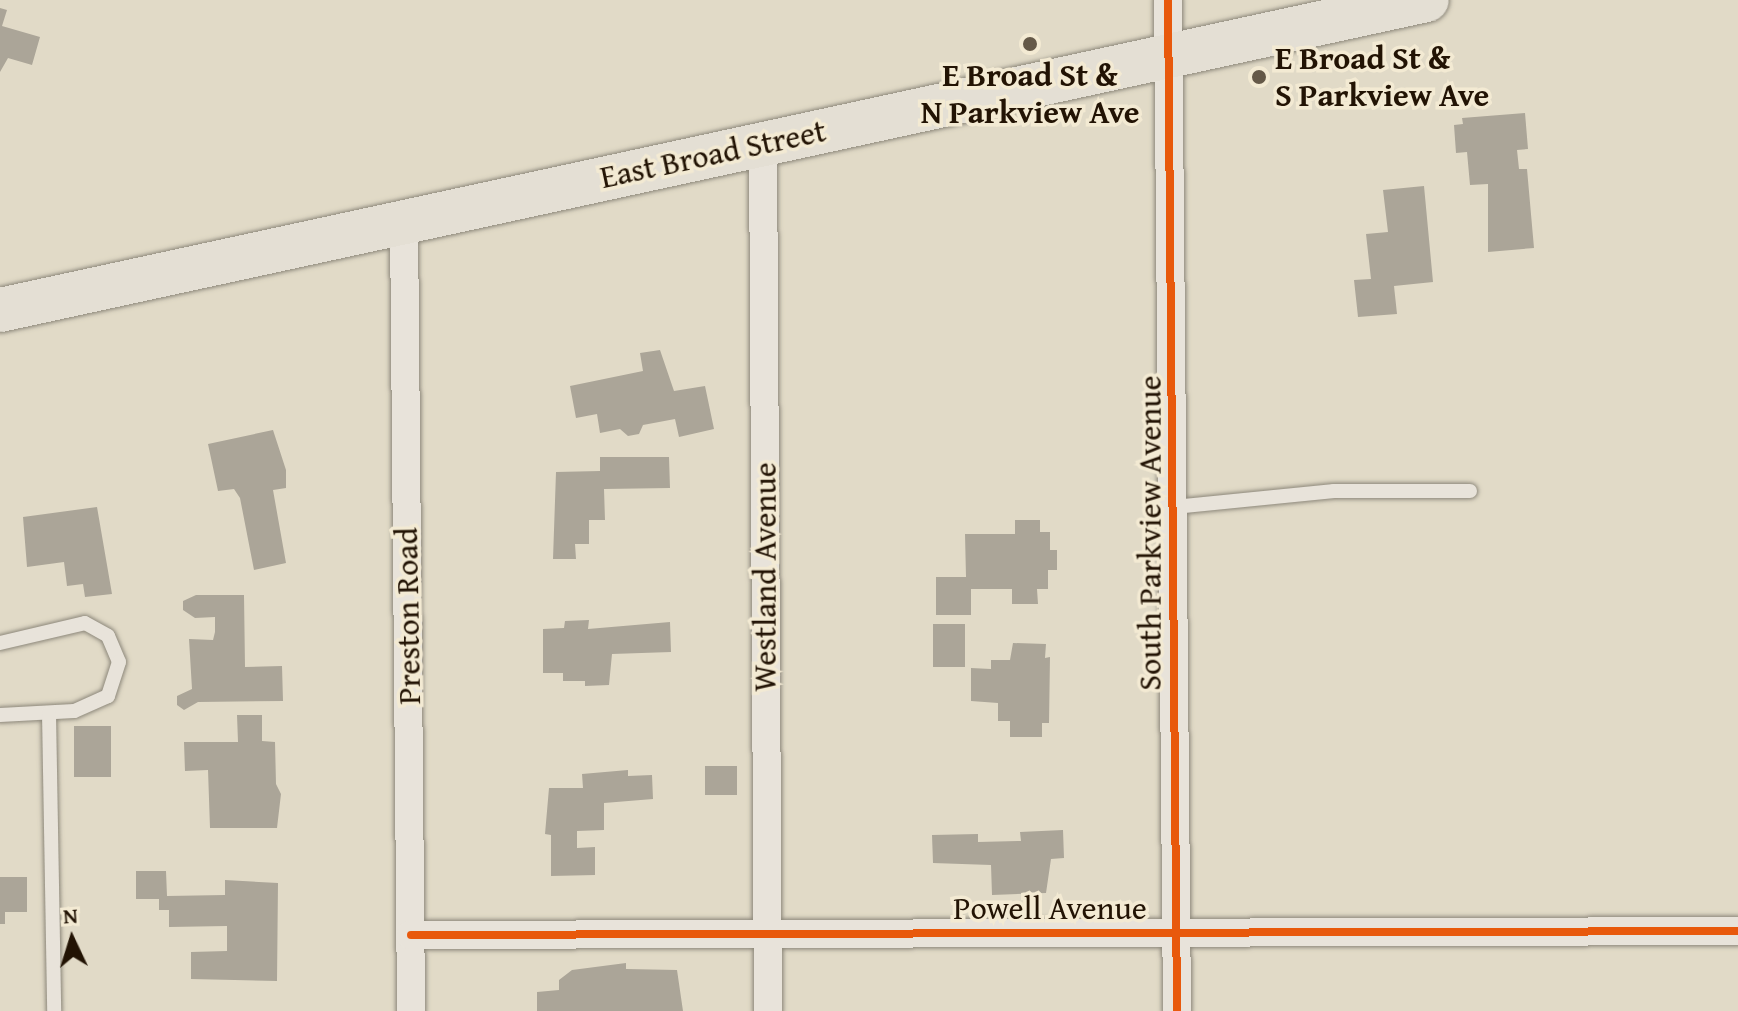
<!DOCTYPE html>
<style>
body{margin:0}
#map{position:relative;width:1738px;height:1011px;overflow:hidden;background:#e1dac7;font-family:"Gentium Book Plus",serif}
div>[style]{position:absolute}
.building>*{inset:0;background:#aba598;transform-origin:0 0}
.roads{filter:drop-shadow(0 0 2px #8d887b) drop-shadow(0 0 2px #8d887b)}
.lane>*{height:14px;margin:-7px;padding:0 7px;transform-origin:7px;border-radius:7px;background:#e8e3da}
.street>*{height:28px;margin:-14px;padding:0 14px;transform-origin:14px;border-radius:14px;background:#e8e3da}
.primary>*{height:44px;margin:-22px;padding:0 22px;transform-origin:22px;border-radius:22px;background:#e4dfd4}
.cycleway>*{height:8px;margin:-4px;padding:0 4px;transform-origin:4px;border-radius:4px;background:#e8590c}
.dots>*{width:22px;height:22px;translate:-50% -50%;box-sizing:border-box;border:4px solid #f3ead3;border-radius:50%}
span{translate:-50% -50%;white-space:nowrap;text-align:center;line-height:1.15;-webkit-text-stroke:7px #f3ead3;paint-order:stroke}
.poi-label{font-size:32px;color:#221304;font-weight:700}
.left{translate:0 -50%;text-align:left}
.street-label{font-size:32px;color:#221304}
.north{position:absolute;left:32px;top:899px;width:80px;height:80px;-webkit-text-stroke:6px #f3ead3;paint-order:stroke;rotate:356deg;font-size:22px;font-weight:700;line-height:32px;text-align:center;color:#221304}
.north::after{content:'';display:block;margin:auto;width:28px;height:36px;background:#221304;clip-path:polygon(50% 0,100% 100%,50% 72%,0 100%)}
</style>
<div id="map">
<div class="building">
<div style="clip-path:polygon(0 8px,7px 10px,2px 26px,40px 37px,32px 65px,8px 58px,0 72px)"></div>
<div style="clip-path:polygon(1525px 113px,1528px 149px,1517px 150px,1519px 169px,1527px 169px,1534px 248px,1488px 252px,1488px 184px,1470px 185px,1467px 152px,1456px 153px,1454px 125px,1463px 124px,1462px 118px)"></div>
<div style="clip-path:polygon(1424px 186px,1433px 282px,1394px 286px,1397px 314px,1358px 317px,1354px 280px,1371px 279px,1366px 234px,1388px 232px,1383px 190px)"></div>
<div style="clip-path:polygon(660px 350px,674px 391px,705px 386px,714px 429px,679px 437px,675px 419px,643px 425px,639px 434px,628px 436px,620px 429px,600px 433px,597px 414px,576px 418px,570px 386px,643px 371px,640px 353px)"></div>
<div style="clip-path:polygon(273px 430px,286px 470px,286px 488px,273px 490px,286px 563px,254px 570px,240px 498px,234px 489px,218px 491px,208px 444px)"></div>
<div style="clip-path:polygon(600px 457px,669px 457px,670px 488px,604px 489px,605px 520px,589px 520px,589px 544px,575px 544px,576px 559px,553px 559px,556px 472px,600px 471px)"></div>
<div style="clip-path:polygon(97px 507px,112px 594px,85px 597px,83px 584px,67px 586px,64px 562px,27px 567px,23px 517px)"></div>
<div style="clip-path:polygon(1015px 520px,1040px 520px,1040px 532px,1050px 532px,1050px 550px,1057px 550px,1057px 570px,1048px 570px,1048px 589px,1037px 589px,1038px 604px,1012px 604px,1012px 589px,971px 589px,971px 615px,936px 615px,936px 577px,966px 577px,965px 534px,1015px 534px)"></div>
<div style="clip-path:polygon(196px 595px,244px 595px,245px 667px,282px 666px,283px 701px,198px 702px,184px 710px,177px 705px,177px 696px,192px 689px,189px 639px,213px 640px,215px 632px,215px 617px,195px 618px,183px 610px,183px 601px)"></div>
<div style="clip-path:polygon(589px 620px,588px 629px,670px 622px,671px 652px,612px 654px,609px 685px,585px 686px,585px 681px,563px 681px,563px 673px,543px 673px,543px 629px,564px 628px,565px 621px)"></div>
<div style="left:933px;top:624px;width:32px;height:43px"></div>
<div style="clip-path:polygon(1013px 643px,1046px 644px,1045px 658px,1050px 657px,1049px 723px,1042px 723px,1042px 737px,1010px 737px,1010px 721px,998px 721px,998px 703px,971px 701px,971px 668px,991px 669px,991px 660px,1010px 660px)"></div>
<div style="clip-path:polygon(237px 715px,262px 715px,262px 741px,275px 742px,276px 784px,281px 794px,277px 828px,210px 828px,208px 770px,185px 771px,184px 742px,238px 742px)"></div>
<div style="left:74px;top:726px;width:37px;height:51px"></div>
<div style="left:705px;top:766px;width:32px;height:29px"></div>
<div style="clip-path:polygon(628px 770px,628px 776px,652px 775px,653px 799px,604px 803px,604px 830px,577px 831px,577px 848px,595px 847px,595px 875px,551px 876px,551px 835px,545px 834px,549px 788px,583px 788px,582px 774px)"></div>
<div style="clip-path:polygon(1063px 830px,1064px 858px,1051px 859px,1046px 893px,992px 895px,991px 865px,933px 863px,932px 835px,978px 834px,978px 842px,1021px 841px,1020px 832px)"></div>
<div style="clip-path:polygon(136px 871px,166px 871px,167px 896px,225px 895px,225px 880px,278px 883px,277px 981px,191px 979px,191px 952px,227px 951px,227px 926px,169px 927px,169px 910px,159px 910px,159px 899px,136px 899px)"></div>
<div style="clip-path:polygon(0 877px,27px 877px,27px 912px,5px 912px,5px 924px,0 924px)"></div>
<div style="clip-path:polygon(626px 963px,626px 969px,677px 970px,683px 1011px,537px 1011px,537px 992px,559px 990px,559px 980px,572px 970px)"></div>
</div>
<div class="roads">
<div class="lane">
<div style="left:1174px;top:507px;width:161px;rotate:-5.7deg"></div>
<div style="left:1334px;top:491px;width:136px"></div>
<div style="left:0;top:643px;width:87px;rotate:-13.2deg"></div>
<div style="left:85px;top:623px;width:26px;rotate:29deg"></div>
<div style="left:108px;top:636px;width:28px;rotate:67deg"></div>
<div style="left:119px;top:662px;width:36px;rotate:108deg"></div>
<div style="left:108px;top:696px;width:37px;rotate:156deg"></div>
<div style="left:74px;top:711px;width:74px;rotate:176.9deg"></div>
<div style="left:49px;top:713px;width:298px;rotate:89deg"></div>
</div>
<div class="street">
<div style="left:1168px;top:0;width:1011px;rotate:89.49deg"></div>
<div style="left:763px;top:143px;width:868px;rotate:89.67deg"></div>
<div style="left:404px;top:221px;width:790px;rotate:89.49deg"></div>
<div style="left:411px;top:935px;width:1327px;rotate:-0.17deg"></div>
</div>
<div class="primary">
<div style="left:0;top:310px;width:1460px;rotate:-12.26deg"></div>
</div>
</div>
<div class="cycleway">
<div style="left:1168px;top:0;width:1011px;rotate:89.49deg"></div>
<div style="left:411px;top:935px;width:1327px;rotate:-0.17deg"></div>
</div>
<div class="dots">
<div style="left:1030px;top:44px;background:#655948"></div>
<div style="left:1259px;top:77px;background:#655948"></div>
</div>
<div class="poi-label">
<span class="left" style="left:1275px;top:77px">E Broad St &amp;<br>S Parkview Ave</span>
<span style="left:1030px;top:94px">E Broad St &amp;<br>N Parkview Ave</span>
</div>
<div class="street-label">
<span style="left:713px;top:154px;rotate:-12deg">East Broad Street</span>
<span style="left:1150px;top:533px;rotate:-90deg">South Parkview Avenue</span>
<span style="left:765px;top:577px;rotate:-90deg">Westland Avenue</span>
<span style="left:408px;top:616px;rotate:-91deg">Preston Road</span>
<span style="left:1050px;top:908px">Powell Avenue</span>
</div>
<div class="north">N</div>
</div>
